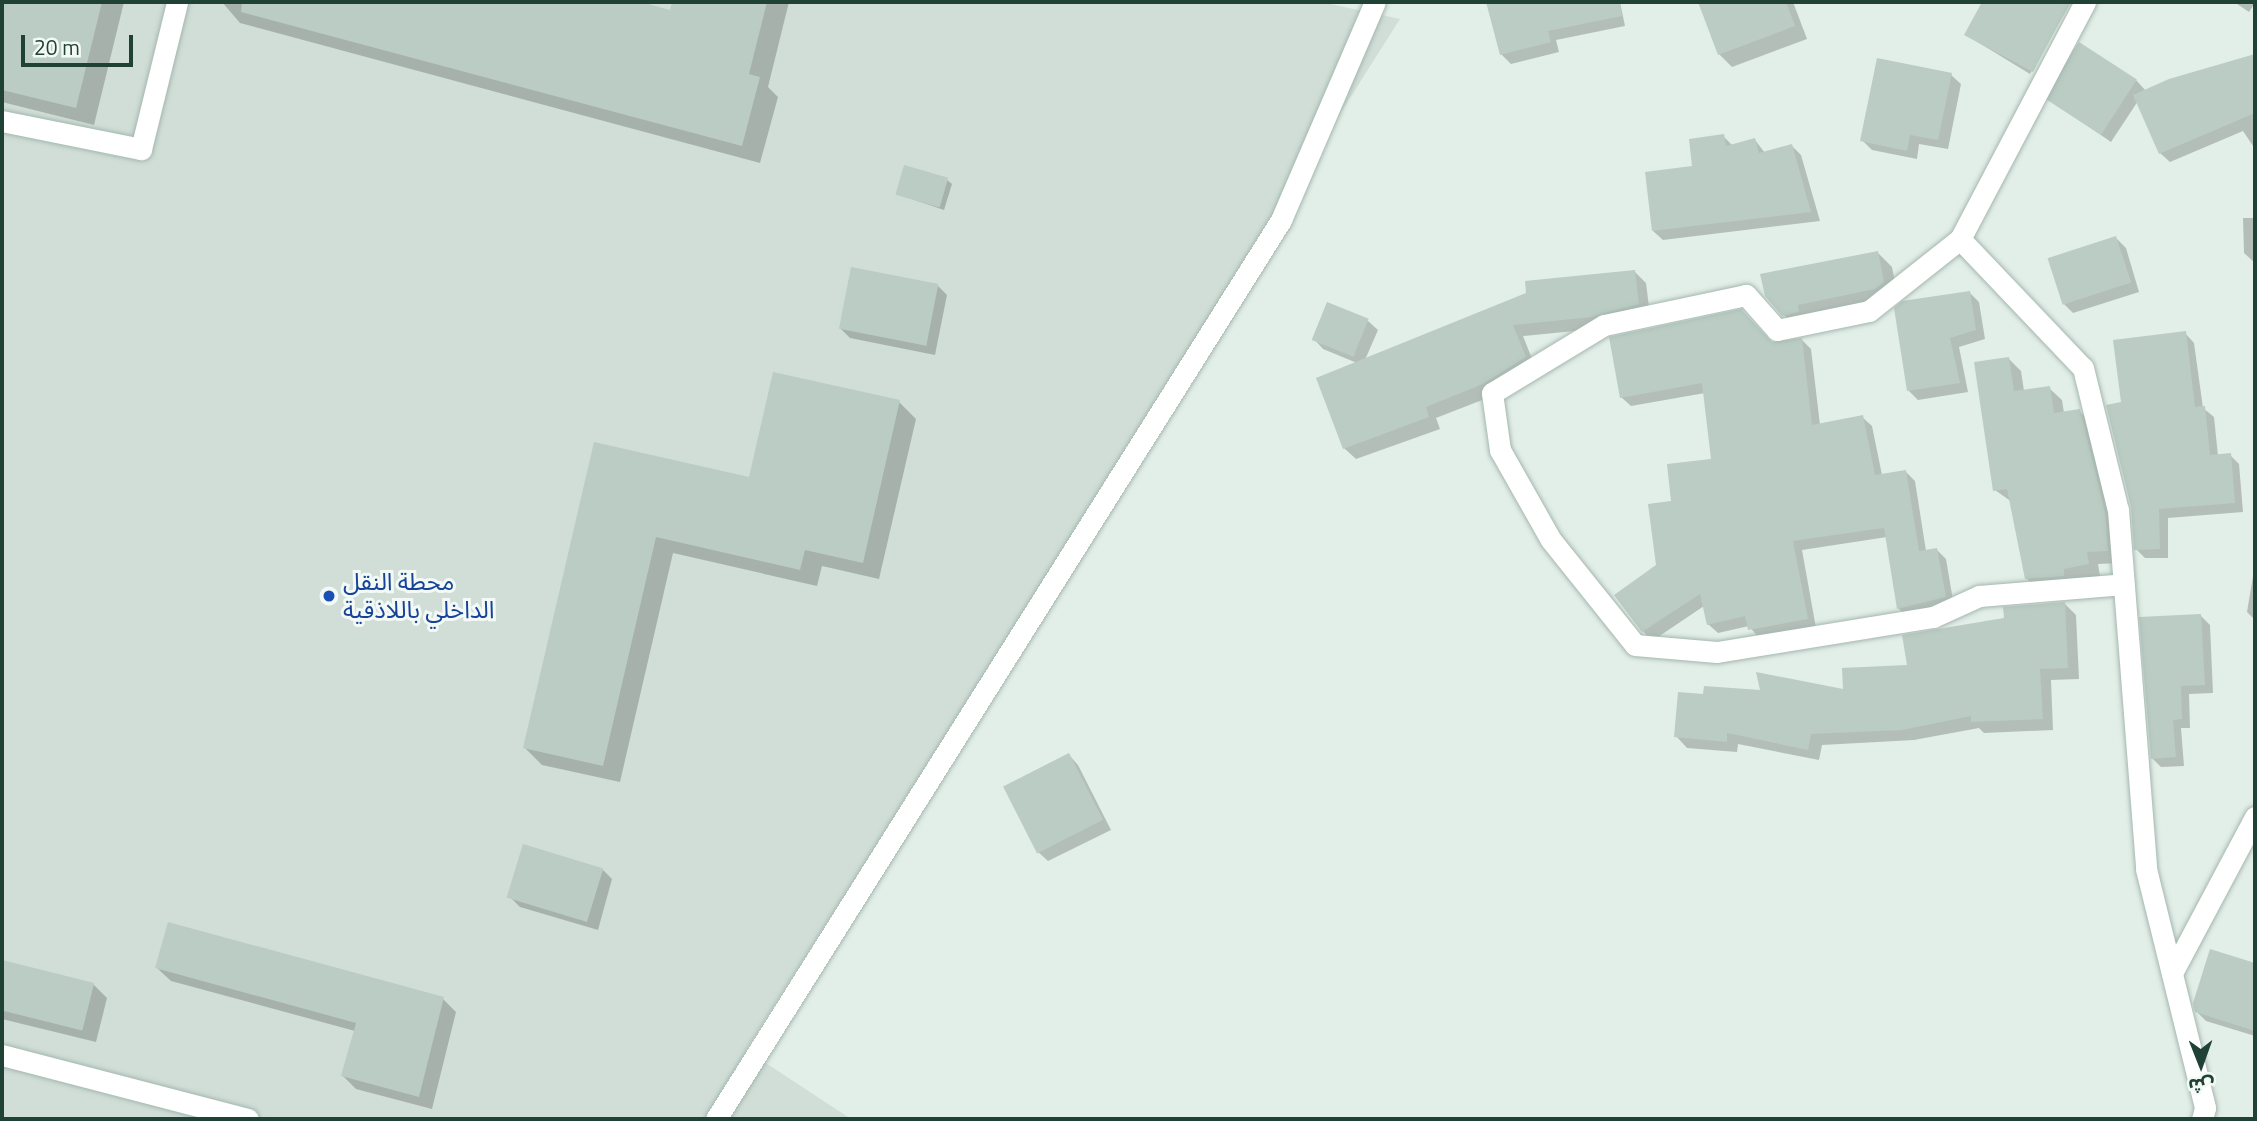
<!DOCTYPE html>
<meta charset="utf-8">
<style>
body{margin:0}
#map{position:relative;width:2257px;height:1121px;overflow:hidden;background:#e2eee8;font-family:"Titillium Web","Noto Sans Arabic",sans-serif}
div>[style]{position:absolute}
.built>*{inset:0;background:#d0ded7}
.shadow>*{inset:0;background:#0003}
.building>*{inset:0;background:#baccc3;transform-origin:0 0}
.roads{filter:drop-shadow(0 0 2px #a4b7af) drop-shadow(0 0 2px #a4b7af)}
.lane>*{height:21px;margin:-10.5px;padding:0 10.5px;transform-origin:10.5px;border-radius:10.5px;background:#fff}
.street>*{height:21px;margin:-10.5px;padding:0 10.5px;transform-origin:10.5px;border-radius:10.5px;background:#fff}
.dots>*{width:19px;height:19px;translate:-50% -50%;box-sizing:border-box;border:4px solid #f3faf6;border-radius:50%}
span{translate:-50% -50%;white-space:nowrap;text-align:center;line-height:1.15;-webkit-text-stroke:6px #f3faf6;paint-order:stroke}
.transit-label{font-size:24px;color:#164399}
.left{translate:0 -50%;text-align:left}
.frame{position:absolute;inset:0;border:4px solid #204136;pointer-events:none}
.north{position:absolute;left:2166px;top:1030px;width:70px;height:70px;-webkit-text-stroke:5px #f3faf6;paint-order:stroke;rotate:179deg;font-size:19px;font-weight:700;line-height:28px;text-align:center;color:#204136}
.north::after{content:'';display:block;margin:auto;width:24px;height:32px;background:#204136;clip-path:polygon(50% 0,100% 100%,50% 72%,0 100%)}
.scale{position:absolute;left:21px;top:35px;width:112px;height:32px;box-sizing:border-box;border:4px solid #204136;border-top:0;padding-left:9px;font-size:21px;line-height:24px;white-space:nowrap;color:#204136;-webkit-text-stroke:5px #f3faf6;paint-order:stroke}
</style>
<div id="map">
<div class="built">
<div style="clip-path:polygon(2px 2px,1321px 2px,1400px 19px,746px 1050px,851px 1119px,2px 1119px)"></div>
</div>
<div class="shadow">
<div style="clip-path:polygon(2px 2px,124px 2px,94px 125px,2px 102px)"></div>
<div style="clip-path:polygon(222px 2px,634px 2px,671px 12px,674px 2px,789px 2px,768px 87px,778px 97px,760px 163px,240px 23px)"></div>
<div style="clip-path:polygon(1488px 2px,1620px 2px,1625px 26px,1556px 40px,1559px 52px,1511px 64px,1501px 54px)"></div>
<div style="clip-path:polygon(1700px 2px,1793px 2px,1807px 39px,1732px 67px,1719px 54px)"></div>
<div style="clip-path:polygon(1984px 2px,2071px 2px,2030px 74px,1966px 35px)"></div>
<div style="clip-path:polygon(2234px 2px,2255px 2px,2255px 3px,2249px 12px)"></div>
<div style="clip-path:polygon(2253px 57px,2255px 149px,2243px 131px,2170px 162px,2160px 153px,2138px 101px,2111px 142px,2050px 100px,2136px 80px,2146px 91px)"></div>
<div style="clip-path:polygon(1951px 75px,1961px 84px,1948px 149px,1919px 144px,1917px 159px,1872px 150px,1862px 140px)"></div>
<div style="clip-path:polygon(1723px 136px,1733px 146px,1755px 140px,1765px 153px,1792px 146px,1801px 155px,1820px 221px,1663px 240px,1653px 231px,1694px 168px)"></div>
<div style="clip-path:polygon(947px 180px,952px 184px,944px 210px,897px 194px)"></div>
<div style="clip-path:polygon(2243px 218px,2255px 218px,2255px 263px,2244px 253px)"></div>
<div style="clip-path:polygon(2116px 238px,2126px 248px,2139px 292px,2073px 313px,2063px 303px)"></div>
<div style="clip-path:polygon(1878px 253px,1892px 267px,1898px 297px,1798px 329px,1783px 314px)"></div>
<div style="clip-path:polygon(1635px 272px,1646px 283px,1650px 315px,1605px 328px,1523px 336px,1536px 369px,1495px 395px,1436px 418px,1440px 429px,1356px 459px,1344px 448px,1357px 363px,1323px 349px,1314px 339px,1368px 321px,1378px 330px,1365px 360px)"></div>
<div style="clip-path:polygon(937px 285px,947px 295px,935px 355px,850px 338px,840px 328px)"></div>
<div style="clip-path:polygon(1970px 293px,1979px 302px,1985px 339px,1959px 347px,1968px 392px,1918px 400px,1909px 391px)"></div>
<div style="clip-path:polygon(2185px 333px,2194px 343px,2203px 408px,2214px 417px,2218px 456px,2230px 455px,2239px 464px,2243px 512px,2168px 518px,2168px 558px,2145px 558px,2136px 549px,2123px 404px)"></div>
<div style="clip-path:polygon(1802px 340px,1811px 349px,1820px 425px,1862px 417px,1872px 426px,1882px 475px,1905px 471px,1915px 481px,1926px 551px,1937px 550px,1946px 559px,1954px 606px,1908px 618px,1899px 609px,1887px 537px,1802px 550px,1816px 628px,1759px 638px,1749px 626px,1718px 633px,1708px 624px,1704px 606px,1652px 641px,1643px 631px,1673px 503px,1713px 460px,1705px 393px,1631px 406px,1621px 397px,1772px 344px)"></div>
<div style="clip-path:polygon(2009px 359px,2021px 371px,2024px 391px,2049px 388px,2062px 400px,2064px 413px,2079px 411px,2092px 423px,2120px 563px,2098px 564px,2100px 576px,2039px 591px,2026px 578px,2012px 502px,1995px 490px)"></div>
<div style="clip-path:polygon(899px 402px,916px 419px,879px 579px,822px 566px,817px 586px,673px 553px,620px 782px,542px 765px,525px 748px,595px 444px,751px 479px)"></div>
<div style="clip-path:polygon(2253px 576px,2255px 576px,2255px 620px,2247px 612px)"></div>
<div style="clip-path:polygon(2065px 604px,2076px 615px,2079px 679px,2051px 680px,2053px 730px,1984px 733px,1979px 728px,1914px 740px,1822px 745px,1819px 760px,1738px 744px,1737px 752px,1687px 748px,1676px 736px,1705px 696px,1845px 691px,1909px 667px,2006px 619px)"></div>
<div style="clip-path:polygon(2201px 616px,2210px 625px,2213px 693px,2189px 694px,2190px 728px,2181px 728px,2184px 766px,2161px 767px,2152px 758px)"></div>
<div style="clip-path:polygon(1069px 755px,1078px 765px,1111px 830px,1048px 861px,1038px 852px)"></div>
<div style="clip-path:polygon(603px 870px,612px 879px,598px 930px,520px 907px,510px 897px)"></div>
<div style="clip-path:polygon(2211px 951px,2255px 965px,2255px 1036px,2206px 1021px,2196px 1011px)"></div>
<div style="clip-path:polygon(2px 962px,93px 984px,107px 998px,96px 1042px,2px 1019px)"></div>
<div style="clip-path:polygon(157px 968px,443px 999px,456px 1012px,432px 1109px,356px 1089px,343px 1076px,355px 1031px,171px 981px)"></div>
</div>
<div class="building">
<div style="clip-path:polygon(2px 2px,102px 2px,76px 108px,2px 90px)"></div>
<div style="clip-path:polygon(242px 2px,641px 2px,670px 10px,672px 2px,767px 2px,749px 74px,760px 77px,742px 146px,241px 12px)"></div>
<div style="clip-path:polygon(1486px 2px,1620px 2px,1622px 16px,1548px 31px,1551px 42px,1500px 55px)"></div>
<div style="clip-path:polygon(1698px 2px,1786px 2px,1795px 26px,1718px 55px)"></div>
<div style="clip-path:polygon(1982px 2px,2070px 2px,2033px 72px,1964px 35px)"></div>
<div style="left:2079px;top:42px;width:69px;height:66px;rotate:33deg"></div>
<div style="clip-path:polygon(2255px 54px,2255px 113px,2159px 154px,2133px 95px,2169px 79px)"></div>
<div style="clip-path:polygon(1877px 58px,1952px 73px,1938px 140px,1910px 135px,1907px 151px,1860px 141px)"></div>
<div style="clip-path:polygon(1724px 134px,1726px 146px,1755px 138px,1759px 153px,1792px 144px,1811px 212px,1652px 231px,1645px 172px,1692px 166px,1689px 139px)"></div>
<div style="left:904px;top:165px;width:46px;height:31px;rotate:16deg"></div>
<div style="left:2116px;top:236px;width:49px;height:72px;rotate:72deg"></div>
<div style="clip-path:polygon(1878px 251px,1884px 282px,1875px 289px,1798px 305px,1799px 312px,1782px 316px,1765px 296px,1760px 274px)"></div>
<div style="left:851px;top:267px;width:89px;height:63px;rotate:11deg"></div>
<div style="clip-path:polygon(1635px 270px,1639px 304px,1592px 317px,1513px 325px,1526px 357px,1483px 384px,1426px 407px,1429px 417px,1343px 449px,1316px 378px,1526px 293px,1525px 281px)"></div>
<div style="clip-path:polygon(1970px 291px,1976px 330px,1950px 338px,1960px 383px,1907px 391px,1894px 308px,1902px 301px)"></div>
<div style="left:1327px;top:302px;width:45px;height:41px;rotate:22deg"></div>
<div style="clip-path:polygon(1741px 309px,1772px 342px,1802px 338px,1812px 425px,1863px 415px,1875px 475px,1906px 470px,1919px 551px,1937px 548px,1946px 597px,1897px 609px,1884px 528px,1793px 541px,1808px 619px,1748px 630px,1745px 616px,1707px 625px,1700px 594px,1642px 632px,1614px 595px,1656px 565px,1648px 504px,1671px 501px,1667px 464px,1711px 459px,1702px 383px,1620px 398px,1609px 337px)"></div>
<div style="clip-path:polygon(2186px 331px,2195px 407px,2205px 406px,2210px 455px,2231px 453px,2235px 503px,2159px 509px,2160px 549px,2134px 550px,2131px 507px,2106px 405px,2121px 402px,2113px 340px)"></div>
<div style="clip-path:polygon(2009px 357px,2014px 391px,2050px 386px,2054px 413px,2080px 409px,2105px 512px,2108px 551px,2087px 552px,2089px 564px,2064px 569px,2064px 576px,2025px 579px,2007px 489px,1993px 491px,1974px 362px)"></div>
<div style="clip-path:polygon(773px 372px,900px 400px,863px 563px,805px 550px,800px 570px,656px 537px,603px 766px,523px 748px,594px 442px,749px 477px)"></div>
<div style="clip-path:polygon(2065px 602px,2068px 668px,2040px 669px,2043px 719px,1971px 722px,1971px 716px,1902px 730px,1811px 734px,1808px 750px,1727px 733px,1727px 742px,1674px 737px,1678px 692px,1703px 694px,1704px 686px,1760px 690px,1756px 672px,1843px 689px,1842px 668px,1907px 665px,1902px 635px,2004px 618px,2003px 607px)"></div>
<div style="clip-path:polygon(2201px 614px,2205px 685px,2181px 686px,2182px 719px,2173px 720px,2176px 757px,2151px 759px,2139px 617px)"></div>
<div style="left:1069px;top:753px;width:75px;height:74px;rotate:63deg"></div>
<div style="left:523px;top:844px;width:84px;height:56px;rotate:17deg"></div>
<div style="clip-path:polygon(168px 922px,444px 997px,419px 1097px,341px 1076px,356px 1023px,155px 968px)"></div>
<div style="clip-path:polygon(2210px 949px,2255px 963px,2255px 1031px,2195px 1012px,2193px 1003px)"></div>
<div style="left:2px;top:960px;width:95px;height:49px;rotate:14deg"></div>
</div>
<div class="roads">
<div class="lane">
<div style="left:2px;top:121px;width:142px;rotate:11.4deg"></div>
<div style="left:141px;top:149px;width:151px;rotate:-76.2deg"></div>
</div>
<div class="street">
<div style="left:2085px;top:2px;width:268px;rotate:117.8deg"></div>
<div style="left:1960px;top:239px;width:178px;rotate:46.4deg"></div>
<div style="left:2083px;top:368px;width:146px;rotate:76.2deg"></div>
<div style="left:2118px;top:510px;width:360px;rotate:85.5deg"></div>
<div style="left:2146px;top:869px;width:246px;rotate:76.1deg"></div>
<div style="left:2205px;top:1108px;width:11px;rotate:105deg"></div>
<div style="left:1960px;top:239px;width:116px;rotate:141.6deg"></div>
<div style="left:1869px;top:311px;width:94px;rotate:168.3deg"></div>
<div style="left:1777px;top:330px;width:47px;rotate:-131.5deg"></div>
<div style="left:1746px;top:295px;width:145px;rotate:168.1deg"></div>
<div style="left:1604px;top:325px;width:131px;rotate:148.7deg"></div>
<div style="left:1492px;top:393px;width:58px;rotate:82deg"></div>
<div style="left:1500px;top:450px;width:103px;rotate:60.5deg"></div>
<div style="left:1551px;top:540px;width:134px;rotate:51.3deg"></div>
<div style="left:1635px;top:645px;width:82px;rotate:4.9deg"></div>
<div style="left:1717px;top:652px;width:219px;rotate:-9.2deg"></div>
<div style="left:1933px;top:617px;width:51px;rotate:-24.5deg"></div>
<div style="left:1979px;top:596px;width:145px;rotate:-4.7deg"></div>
<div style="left:2172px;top:973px;width:177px;rotate:-62deg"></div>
<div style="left:2px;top:1055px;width:254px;rotate:14.6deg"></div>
<div style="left:716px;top:1119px;width:1062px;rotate:-57.85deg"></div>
<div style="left:1281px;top:220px;width:237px;rotate:-66.7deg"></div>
</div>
</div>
<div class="dots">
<div style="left:329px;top:596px;background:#1a4fb4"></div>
</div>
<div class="transit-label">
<span class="left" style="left:343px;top:596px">محطة النقل<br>الداخلي باللاذقية</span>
</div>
<div class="frame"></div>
<div class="north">ش</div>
<div class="scale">20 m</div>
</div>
